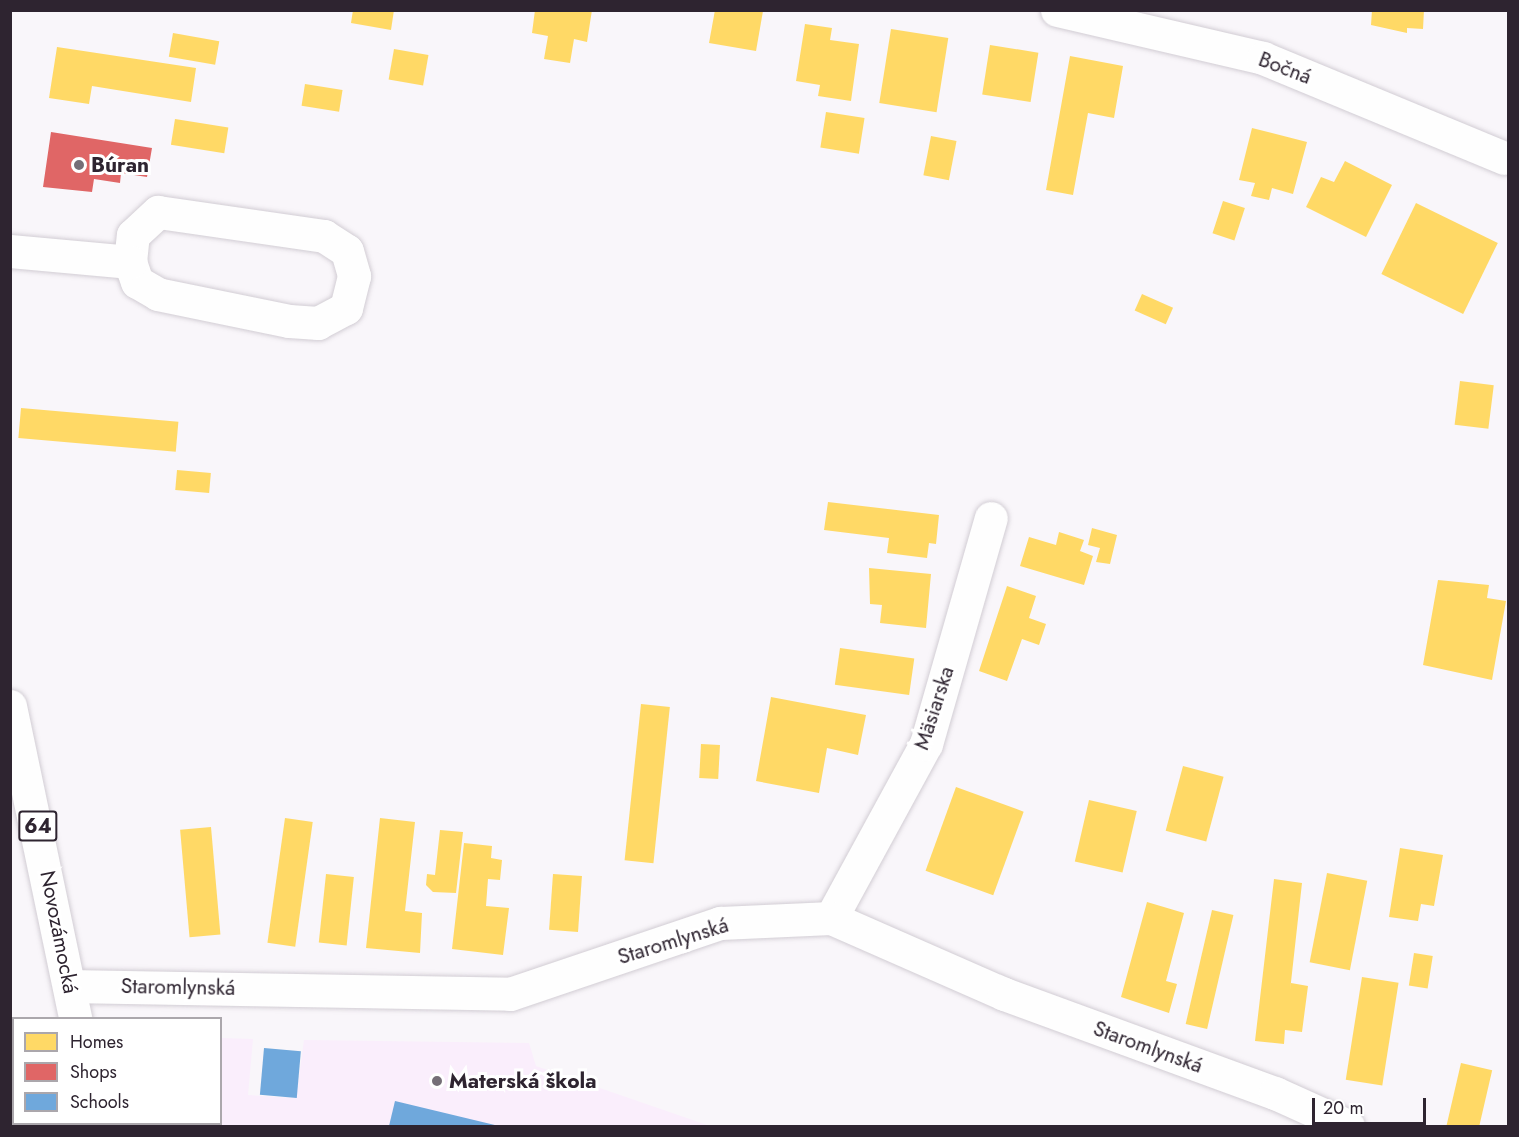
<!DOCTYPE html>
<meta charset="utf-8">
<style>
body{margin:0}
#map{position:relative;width:1519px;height:1137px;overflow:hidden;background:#f9f6fa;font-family:Jost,sans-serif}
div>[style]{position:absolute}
.built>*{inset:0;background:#faeefc}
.homes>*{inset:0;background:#ffd966;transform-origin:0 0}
.shops>*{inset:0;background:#e06666}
.schools>*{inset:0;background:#6fa8dc;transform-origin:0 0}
.roads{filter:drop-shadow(0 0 2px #d2cdd4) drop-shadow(0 0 2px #d2cdd4)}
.minor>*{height:33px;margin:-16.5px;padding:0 16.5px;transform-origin:16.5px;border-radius:16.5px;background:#fefefe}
.major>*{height:33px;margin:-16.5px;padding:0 16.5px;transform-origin:16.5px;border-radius:16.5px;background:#fefefe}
.dots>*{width:16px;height:16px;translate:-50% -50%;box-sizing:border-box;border:3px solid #fff;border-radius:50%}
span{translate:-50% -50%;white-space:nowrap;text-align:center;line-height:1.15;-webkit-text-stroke:6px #fff;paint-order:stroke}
.shield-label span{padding:2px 4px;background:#fff;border:2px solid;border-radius:4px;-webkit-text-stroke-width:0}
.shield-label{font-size:20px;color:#2e2430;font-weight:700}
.street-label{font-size:21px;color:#2e2430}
.poi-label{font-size:21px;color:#2e2430;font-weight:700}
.left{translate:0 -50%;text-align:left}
.frame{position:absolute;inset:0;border:12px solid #2e2430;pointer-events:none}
.legend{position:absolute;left:12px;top:1017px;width:210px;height:108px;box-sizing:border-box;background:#fff;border:2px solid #aba7ac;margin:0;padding:8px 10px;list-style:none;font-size:18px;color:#2e2430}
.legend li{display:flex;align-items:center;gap:12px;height:30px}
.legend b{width:30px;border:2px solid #aba7ac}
.scale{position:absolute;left:1312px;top:1098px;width:114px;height:27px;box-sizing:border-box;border:3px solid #2e2430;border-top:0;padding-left:8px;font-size:18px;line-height:21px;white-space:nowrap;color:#2e2430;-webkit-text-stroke:4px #fff;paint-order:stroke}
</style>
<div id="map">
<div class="built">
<div style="clip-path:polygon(221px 1038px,253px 1039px,248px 1095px,296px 1098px,304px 1040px,529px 1043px,536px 1066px,710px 1126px,136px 1126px,220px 1124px)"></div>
</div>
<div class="homes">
<div style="clip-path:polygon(353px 10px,394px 10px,391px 30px,351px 23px)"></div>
<div style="clip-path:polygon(535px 10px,592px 10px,587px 42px,574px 39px,570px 63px,544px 59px,548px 36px,532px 33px)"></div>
<div style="clip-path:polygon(715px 10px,763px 11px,756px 51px,709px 43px)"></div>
<div style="clip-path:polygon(1372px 10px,1424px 10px,1423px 29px,1407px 28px,1407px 33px,1371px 25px)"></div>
<div style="clip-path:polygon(805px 24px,832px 28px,830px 40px,859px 44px,851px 101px,818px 96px,820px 85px,796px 81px)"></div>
<div style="left:891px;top:29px;width:58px;height:75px;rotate:9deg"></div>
<div style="left:173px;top:33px;width:47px;height:24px;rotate:10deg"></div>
<div style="left:990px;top:45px;width:49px;height:50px;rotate:9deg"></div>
<div style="clip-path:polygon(57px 47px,196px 68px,191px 102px,92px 86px,89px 104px,49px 98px)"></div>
<div style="left:394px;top:49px;width:35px;height:31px;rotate:10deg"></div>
<div style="clip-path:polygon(1070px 56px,1123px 66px,1114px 118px,1088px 113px,1073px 195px,1046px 190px)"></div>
<div style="left:305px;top:84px;width:38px;height:22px;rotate:9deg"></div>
<div style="left:826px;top:112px;width:39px;height:36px;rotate:9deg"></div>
<div style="left:175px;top:119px;width:54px;height:26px;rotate:9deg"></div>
<div style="clip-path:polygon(1252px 128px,1307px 142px,1293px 194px,1272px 188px,1269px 200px,1251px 196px,1255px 183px,1239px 180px)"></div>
<div style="left:931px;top:136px;width:26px;height:40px;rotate:11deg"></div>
<div style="clip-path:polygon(1345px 161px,1392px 185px,1366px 237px,1306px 207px,1321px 177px,1334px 182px)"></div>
<div style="left:1223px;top:201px;width:23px;height:34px;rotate:18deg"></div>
<div style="left:1416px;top:203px;width:91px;height:79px;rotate:26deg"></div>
<div style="left:1142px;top:294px;width:34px;height:18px;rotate:24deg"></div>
<div style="left:1460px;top:381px;width:34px;height:44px;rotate:7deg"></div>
<div style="left:21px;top:408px;width:158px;height:30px;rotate:5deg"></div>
<div style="left:177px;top:470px;width:34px;height:20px;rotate:5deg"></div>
<div style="clip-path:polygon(828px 502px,939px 515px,936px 544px,929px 543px,927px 558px,887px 553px,889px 538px,824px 530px)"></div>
<div style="clip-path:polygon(1092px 528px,1117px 535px,1110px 564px,1096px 562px,1100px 548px,1088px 545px)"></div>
<div style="clip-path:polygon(1059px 532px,1084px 540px,1080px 551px,1093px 556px,1084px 585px,1020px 566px,1029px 537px,1056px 545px)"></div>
<div style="clip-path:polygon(869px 568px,931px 574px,926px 628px,880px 623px,882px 605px,870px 604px)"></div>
<div style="clip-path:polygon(1438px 580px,1489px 585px,1487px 598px,1506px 601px,1492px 680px,1423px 665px)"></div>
<div style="clip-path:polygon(1007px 586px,1036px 596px,1029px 618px,1046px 624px,1039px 645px,1022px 639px,1007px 681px,979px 671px)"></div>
<div style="left:840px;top:648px;width:75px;height:37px;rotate:8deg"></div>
<div style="clip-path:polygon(771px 697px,866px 715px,858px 755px,827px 748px,819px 793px,756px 781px)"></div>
<div style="left:641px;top:704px;width:29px;height:157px;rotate:6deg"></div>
<div style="left:701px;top:744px;width:19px;height:34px;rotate:3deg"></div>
<div style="left:1183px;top:766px;width:42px;height:67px;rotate:15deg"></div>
<div style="left:956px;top:787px;width:72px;height:89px;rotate:20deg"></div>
<div style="left:1089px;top:800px;width:49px;height:63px;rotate:13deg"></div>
<div style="left:285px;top:818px;width:28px;height:126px;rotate:8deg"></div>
<div style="clip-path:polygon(380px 818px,415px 822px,405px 911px,422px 913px,420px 953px,366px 948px)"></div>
<div style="left:211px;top:827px;width:108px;height:31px;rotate:85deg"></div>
<div style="clip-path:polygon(440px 830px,463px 832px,456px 893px,433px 892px,426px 885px,427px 874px,435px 875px)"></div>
<div style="clip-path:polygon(464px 843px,492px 846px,491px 858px,502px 860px,500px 880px,488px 879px,486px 906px,509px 908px,503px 955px,452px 949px)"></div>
<div style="clip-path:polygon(1400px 848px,1443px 855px,1434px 906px,1421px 904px,1418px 921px,1389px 917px)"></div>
<div style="left:1327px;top:873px;width:41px;height:91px;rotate:11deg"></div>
<div style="left:326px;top:874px;width:28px;height:69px;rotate:6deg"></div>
<div style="left:553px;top:874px;width:29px;height:56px;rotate:4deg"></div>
<div style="clip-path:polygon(1274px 879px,1302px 883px,1290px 991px,1291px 983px,1308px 986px,1302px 1032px,1285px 1030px,1284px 1044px,1255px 1041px)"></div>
<div style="clip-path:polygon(1147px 902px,1184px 913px,1166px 981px,1177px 984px,1169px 1013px,1121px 997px)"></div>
<div style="left:1212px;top:910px;width:22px;height:117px;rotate:13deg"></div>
<div style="left:1414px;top:953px;width:19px;height:33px;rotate:9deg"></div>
<div style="left:1362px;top:977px;width:37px;height:104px;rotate:9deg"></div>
<div style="left:1461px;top:1063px;width:32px;height:64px;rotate:13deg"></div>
</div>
<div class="shops">
<div style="clip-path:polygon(51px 132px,152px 148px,147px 177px,121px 173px,120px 183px,94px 179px,92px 192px,43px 187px)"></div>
</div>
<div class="schools">
<div style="left:264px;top:1048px;width:37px;height:47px;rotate:5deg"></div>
<div style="clip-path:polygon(395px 1101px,499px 1126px,389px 1126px)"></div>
</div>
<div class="roads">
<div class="minor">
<div style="left:1057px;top:10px;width:212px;rotate:13.1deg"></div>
<div style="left:1263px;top:58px;width:261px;rotate:22.5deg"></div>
<div style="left:158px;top:212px;width:168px;rotate:8.2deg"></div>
<div style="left:324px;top:236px;width:27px;rotate:33deg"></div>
<div style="left:347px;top:251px;width:26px;rotate:74deg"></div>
<div style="left:354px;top:276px;width:33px;rotate:104deg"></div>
<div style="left:346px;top:308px;width:32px;rotate:152deg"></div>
<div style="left:318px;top:323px;width:29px;rotate:-176deg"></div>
<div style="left:289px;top:321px;width:134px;rotate:-168.4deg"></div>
<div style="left:158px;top:294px;width:24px;rotate:-150deg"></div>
<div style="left:137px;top:282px;width:21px;rotate:-109deg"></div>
<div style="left:130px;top:262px;width:27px;rotate:-84deg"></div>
<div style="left:133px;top:235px;width:34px;rotate:-43deg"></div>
<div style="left:10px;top:251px;width:121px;rotate:5.2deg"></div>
<div style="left:831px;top:918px;width:198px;rotate:-61.4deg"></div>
<div style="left:926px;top:744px;width:235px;rotate:-74deg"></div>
<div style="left:70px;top:986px;width:440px;rotate:1deg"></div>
<div style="left:510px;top:994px;width:222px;rotate:-18.7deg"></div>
<div style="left:720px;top:923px;width:111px;rotate:-2.6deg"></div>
<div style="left:831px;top:918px;width:189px;rotate:23.7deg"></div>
<div style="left:1004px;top:994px;width:289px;rotate:20.1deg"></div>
<div style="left:1275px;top:1093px;width:80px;rotate:24.3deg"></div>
</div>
<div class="major">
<div style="left:10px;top:706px;width:319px;rotate:78.2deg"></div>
<div style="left:92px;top:1124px;width:2px;rotate:90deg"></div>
</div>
</div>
<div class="dots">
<div style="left:79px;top:165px;background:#756e77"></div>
<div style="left:437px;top:1081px;background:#756e77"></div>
</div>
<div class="shield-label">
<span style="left:38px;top:826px">64</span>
</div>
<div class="street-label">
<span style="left:1285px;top:68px;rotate:21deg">Bočná</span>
<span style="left:934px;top:708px;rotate:-72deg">Mäsiarska</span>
<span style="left:59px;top:932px;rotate:79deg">Novozámocká</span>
<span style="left:673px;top:941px;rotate:-17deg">Staromlynská</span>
<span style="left:178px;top:987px;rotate:1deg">Staromlynská</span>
<span style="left:1148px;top:1047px;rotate:20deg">Staromlynská</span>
</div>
<div class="poi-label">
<span class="left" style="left:91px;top:165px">Búran</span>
<span class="left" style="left:449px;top:1081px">Materská škola</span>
</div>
<div class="frame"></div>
<ul class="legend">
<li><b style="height:16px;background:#ffd966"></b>Homes</li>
<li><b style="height:16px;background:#e06666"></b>Shops</li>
<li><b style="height:16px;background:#6fa8dc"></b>Schools</li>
</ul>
<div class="scale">20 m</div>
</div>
